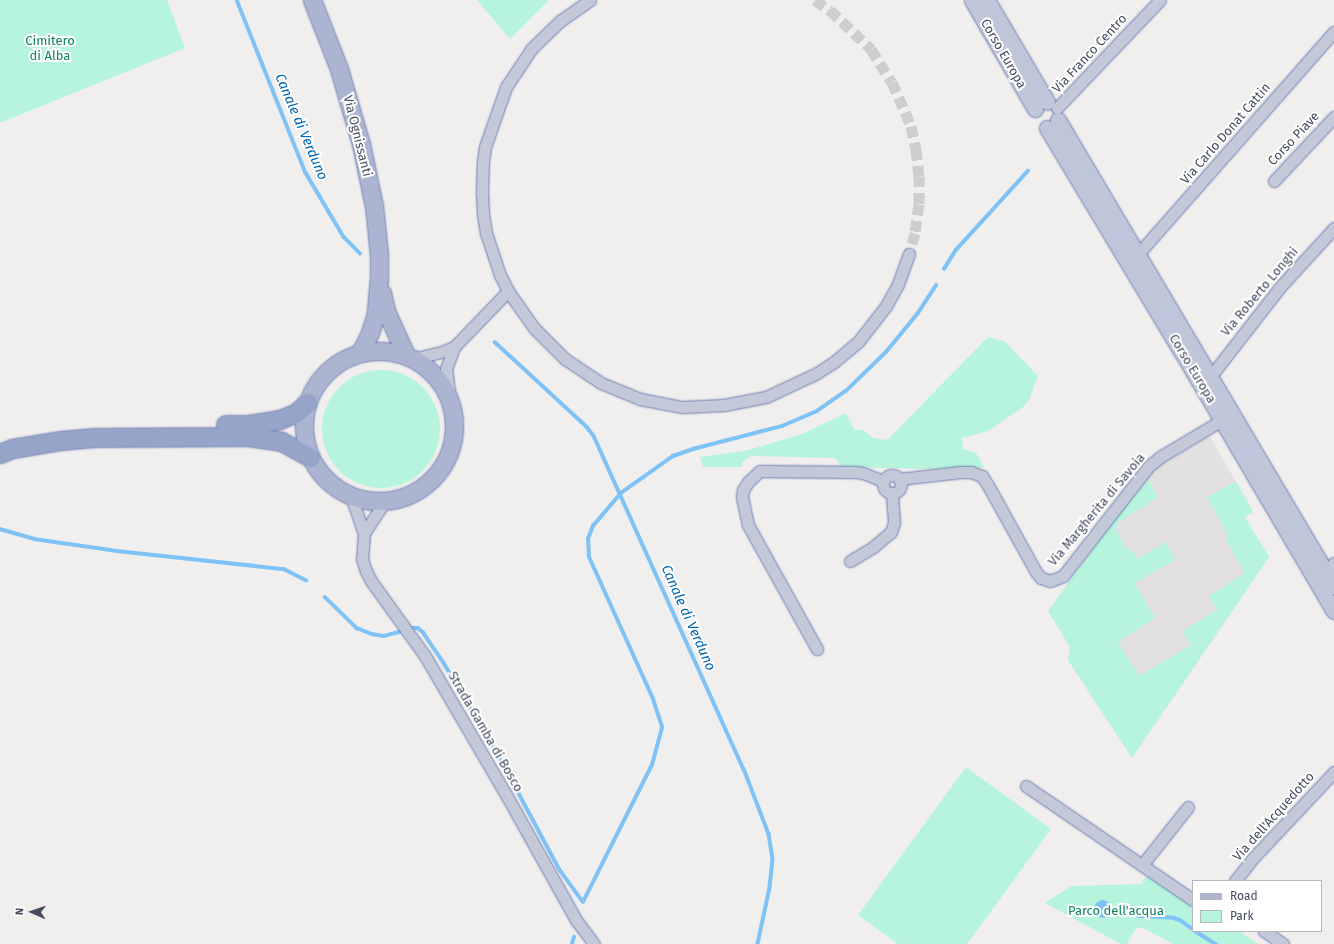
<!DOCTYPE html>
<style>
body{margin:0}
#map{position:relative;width:1334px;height:944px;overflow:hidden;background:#f1efee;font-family:"Fira Sans",sans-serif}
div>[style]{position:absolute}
.education>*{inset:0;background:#e2e0e0}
.green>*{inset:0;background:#b7f4dd}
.round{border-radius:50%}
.water>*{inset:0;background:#7fc3f6}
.stream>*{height:3.5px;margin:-1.75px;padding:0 1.75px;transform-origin:1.75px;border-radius:1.75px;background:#7fc3f6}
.minor-tunnel>*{height:11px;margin-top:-5.5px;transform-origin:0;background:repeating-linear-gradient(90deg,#ceced1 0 11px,transparent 0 16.5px)}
.roads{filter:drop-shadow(0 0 1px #6b7caf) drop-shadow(0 0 1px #6b7caf)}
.minor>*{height:11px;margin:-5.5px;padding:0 5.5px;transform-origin:5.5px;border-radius:5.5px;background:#c3c9d8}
.minor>.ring{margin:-5.5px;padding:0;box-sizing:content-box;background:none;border:11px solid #c3c9d8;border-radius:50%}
.secondary>*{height:15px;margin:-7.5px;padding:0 7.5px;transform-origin:7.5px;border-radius:7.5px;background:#bfc6da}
.primary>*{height:17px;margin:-8.5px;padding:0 8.5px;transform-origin:8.5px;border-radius:8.5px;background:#abb5d1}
.primary>.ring{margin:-8.5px;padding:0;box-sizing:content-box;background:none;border:17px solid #abb5d1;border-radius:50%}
.trunk>*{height:18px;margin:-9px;padding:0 9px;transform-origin:9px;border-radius:9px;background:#96a4ca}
span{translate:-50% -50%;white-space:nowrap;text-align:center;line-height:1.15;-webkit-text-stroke:4px #fff;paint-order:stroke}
.park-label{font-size:13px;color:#0c8362}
.street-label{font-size:13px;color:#444c5e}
.water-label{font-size:14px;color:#0067b6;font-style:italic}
.legend{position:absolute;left:1192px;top:880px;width:130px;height:52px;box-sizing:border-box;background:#fff;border:1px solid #b4b7bf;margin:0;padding:5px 7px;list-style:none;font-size:12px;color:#444c5e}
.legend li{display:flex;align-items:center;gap:8px;height:20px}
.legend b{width:20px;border:1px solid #b4b7bf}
.north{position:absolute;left:12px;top:892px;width:40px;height:40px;-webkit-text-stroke:3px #fff;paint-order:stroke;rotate:272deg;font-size:11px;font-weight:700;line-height:16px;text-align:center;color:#444c5e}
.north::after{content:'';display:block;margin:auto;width:14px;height:18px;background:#444c5e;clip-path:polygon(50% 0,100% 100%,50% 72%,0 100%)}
</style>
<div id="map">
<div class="education">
<div style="clip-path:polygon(1210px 436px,1253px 512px,1245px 517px,1269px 557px,1132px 758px,1068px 660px,1070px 647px,1048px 611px,1149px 472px)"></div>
</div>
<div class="green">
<div style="clip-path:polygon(0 0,167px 0,185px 48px,0 123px)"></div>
<div style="clip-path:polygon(477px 0,549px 0,510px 39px)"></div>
<div style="clip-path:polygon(988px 337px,1004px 341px,1038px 376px,1029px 400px,1022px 408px,988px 431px,962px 438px,963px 449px,976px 453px,984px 467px,930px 469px,842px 467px,835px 458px,751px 456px,742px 463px,742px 467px,703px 467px,700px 457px,744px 451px,769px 444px,802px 434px,846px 413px,855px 430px,863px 430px,873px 438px,887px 440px)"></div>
<div class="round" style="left:322px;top:370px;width:118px;height:118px"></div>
<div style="clip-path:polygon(1149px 481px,1158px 497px,1116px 524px,1118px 527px,1115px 529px,1128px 551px,1131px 549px,1136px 556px,1139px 558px,1166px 542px,1175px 560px,1135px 583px,1155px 618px,1118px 642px,1139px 676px,1191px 645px,1183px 631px,1217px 610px,1209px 596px,1245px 573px,1226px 540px,1229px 538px,1207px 497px,1236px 481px,1253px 512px,1245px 517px,1269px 557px,1132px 758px,1068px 660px,1070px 647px,1048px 611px,1137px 488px)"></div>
<div style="clip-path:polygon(966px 767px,1051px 829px,967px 944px,898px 944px,858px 915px)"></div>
<div style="clip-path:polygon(1146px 876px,1193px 906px,1193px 931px,1239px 931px,1258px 944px,1173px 944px,1145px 929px,1137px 927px,1127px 944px,1121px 944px,1045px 903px,1071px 886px,1141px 884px)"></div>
</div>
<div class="water">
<div class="round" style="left:1094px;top:900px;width:18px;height:18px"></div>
</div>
<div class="stream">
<div style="left:237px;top:0;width:186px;rotate:68.3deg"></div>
<div style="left:306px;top:173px;width:74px;rotate:59.3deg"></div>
<div style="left:344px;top:237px;width:23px;rotate:45deg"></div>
<div style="left:944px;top:269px;width:22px;rotate:-58deg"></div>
<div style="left:956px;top:250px;width:107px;rotate:-47.7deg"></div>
<div style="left:495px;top:342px;width:125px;rotate:42.7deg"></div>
<div style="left:587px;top:427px;width:11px;rotate:52deg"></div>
<div style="left:594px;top:436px;width:365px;rotate:65.8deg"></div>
<div style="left:744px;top:769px;width:70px;rotate:69deg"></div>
<div style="left:769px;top:834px;width:25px;rotate:81deg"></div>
<div style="left:773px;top:859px;width:29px;rotate:96deg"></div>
<div style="left:770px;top:888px;width:57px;rotate:102.1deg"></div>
<div style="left:0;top:529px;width:35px;rotate:16deg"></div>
<div style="left:34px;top:539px;width:84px;rotate:8.2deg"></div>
<div style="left:117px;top:551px;width:168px;rotate:6.2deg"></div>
<div style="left:284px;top:569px;width:25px;rotate:27deg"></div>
<div style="left:325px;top:597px;width:45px;rotate:44.1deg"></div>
<div style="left:357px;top:628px;width:16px;rotate:22deg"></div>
<div style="left:372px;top:634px;width:12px;rotate:9deg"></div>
<div style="left:384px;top:636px;width:30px;rotate:-15deg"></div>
<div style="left:413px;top:628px;width:5px"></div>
<div style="left:418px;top:628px;width:6px;rotate:39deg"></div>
<div style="left:423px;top:632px;width:37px;rotate:56deg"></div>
<div style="left:444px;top:663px;width:113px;rotate:59.6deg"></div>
<div style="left:501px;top:760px;width:125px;rotate:61.8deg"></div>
<div style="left:560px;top:870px;width:39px;rotate:54deg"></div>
<div style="left:583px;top:902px;width:153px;rotate:-63.3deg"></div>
<div style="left:652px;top:765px;width:39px;rotate:-75deg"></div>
<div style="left:662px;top:727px;width:29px;rotate:-108deg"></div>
<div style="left:653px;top:699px;width:156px;rotate:-114.3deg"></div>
<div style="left:589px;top:557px;width:18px;rotate:-93deg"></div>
<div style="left:588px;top:539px;width:14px;rotate:-69deg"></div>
<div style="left:593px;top:526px;width:43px;rotate:-49.7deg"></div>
<div style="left:621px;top:493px;width:64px;rotate:-35.4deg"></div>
<div style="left:673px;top:456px;width:21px;rotate:-19deg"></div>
<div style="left:693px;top:449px;width:92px;rotate:-14.5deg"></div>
<div style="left:782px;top:426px;width:38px;rotate:-23deg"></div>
<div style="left:817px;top:411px;width:35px;rotate:-35deg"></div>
<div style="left:846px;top:391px;width:56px;rotate:-44.3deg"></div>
<div style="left:886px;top:352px;width:50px;rotate:-50.6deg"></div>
<div style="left:918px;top:313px;width:33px;rotate:-57deg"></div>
<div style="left:1112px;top:911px;width:29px;rotate:10deg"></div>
<div style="left:1141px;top:916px;width:33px;rotate:3deg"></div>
<div style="left:1174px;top:918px;width:6px;rotate:18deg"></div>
<div style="left:1180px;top:920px;width:16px;rotate:35deg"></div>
<div style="left:1195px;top:931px;width:25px;rotate:32deg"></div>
<div style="left:572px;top:944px;width:7px;rotate:-74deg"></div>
</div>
<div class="minor-tunnel">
<div style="left:815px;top:0;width:18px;rotate:34deg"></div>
<div style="left:830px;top:10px;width:57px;rotate:43.6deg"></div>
<div style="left:871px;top:49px;width:39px;rotate:58deg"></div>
<div style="left:892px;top:82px;width:48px;rotate:66.6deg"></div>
<div style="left:911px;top:126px;width:24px;rotate:78deg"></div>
<div style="left:916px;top:149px;width:27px;rotate:84deg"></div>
<div style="left:919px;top:176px;width:28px;rotate:90deg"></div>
<div style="left:919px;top:204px;width:29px;rotate:98deg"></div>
<div style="left:915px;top:233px;width:22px;rotate:106deg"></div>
</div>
<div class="roads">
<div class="minor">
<div style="left:590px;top:0;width:37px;rotate:145deg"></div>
<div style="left:560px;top:21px;width:39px;rotate:136deg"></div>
<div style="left:532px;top:48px;width:47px;rotate:123.7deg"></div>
<div style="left:506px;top:87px;width:64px;rotate:109.3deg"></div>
<div style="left:485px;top:147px;width:14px;rotate:98deg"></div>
<div style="left:483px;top:161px;width:32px;rotate:92deg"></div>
<div style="left:482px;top:193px;width:21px;rotate:87deg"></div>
<div style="left:483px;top:214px;width:19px;rotate:81deg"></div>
<div style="left:486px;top:233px;width:44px;rotate:71.6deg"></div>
<div style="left:500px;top:275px;width:18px;rotate:63deg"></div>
<div style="left:508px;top:291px;width:45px;rotate:54.9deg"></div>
<div style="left:534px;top:328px;width:44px;rotate:45deg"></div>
<div style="left:565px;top:359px;width:43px;rotate:33.7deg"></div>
<div style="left:601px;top:383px;width:42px;rotate:22.3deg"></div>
<div style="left:640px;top:399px;width:43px;rotate:10.8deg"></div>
<div style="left:682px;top:407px;width:42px;rotate:-2.7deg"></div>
<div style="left:724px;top:405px;width:43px;rotate:-10.8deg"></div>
<div style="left:766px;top:397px;width:56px;rotate:-25.2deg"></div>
<div style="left:817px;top:373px;width:20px;rotate:-33deg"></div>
<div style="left:834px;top:362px;width:31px;rotate:-40deg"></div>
<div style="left:858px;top:342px;width:46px;rotate:-52.1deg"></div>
<div style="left:886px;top:306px;width:25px;rotate:-61deg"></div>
<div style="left:898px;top:284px;width:32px;rotate:-70deg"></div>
<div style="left:1057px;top:108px;width:149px;rotate:-46.4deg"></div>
<div style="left:1274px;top:181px;width:88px;rotate:-46.8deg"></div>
<div style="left:1138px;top:254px;width:296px;rotate:-48.6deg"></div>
<div style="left:413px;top:359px;width:32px;rotate:-14deg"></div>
<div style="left:444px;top:351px;width:11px;rotate:-22deg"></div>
<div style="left:1210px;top:377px;width:114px;rotate:-52.1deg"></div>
<div style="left:1280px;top:287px;width:80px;rotate:-47.5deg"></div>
<div style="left:450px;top:400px;width:31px;rotate:-97deg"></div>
<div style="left:446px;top:369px;width:23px;rotate:-70deg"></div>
<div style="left:454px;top:347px;width:78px;rotate:-46deg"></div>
<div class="ring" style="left:883px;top:475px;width:7px;height:7px"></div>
<div style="left:899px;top:479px;width:62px;rotate:-6.4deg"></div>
<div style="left:961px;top:472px;width:10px"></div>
<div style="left:971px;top:472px;width:12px;rotate:20deg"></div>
<div style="left:982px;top:476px;width:15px;rotate:58deg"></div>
<div style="left:990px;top:489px;width:95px;rotate:61deg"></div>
<div style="left:1036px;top:572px;width:8px;rotate:50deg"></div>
<div style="left:1041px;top:578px;width:9px;rotate:18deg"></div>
<div style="left:1050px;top:581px;width:14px;rotate:-21deg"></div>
<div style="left:1063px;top:576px;width:140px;rotate:-52deg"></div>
<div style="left:1149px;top:466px;width:14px;rotate:-39deg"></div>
<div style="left:1160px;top:457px;width:72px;rotate:-30.8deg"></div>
<div style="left:351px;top:496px;width:39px;rotate:71deg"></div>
<div style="left:385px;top:501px;width:38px;rotate:123deg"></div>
<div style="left:364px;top:533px;width:26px;rotate:94deg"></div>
<div style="left:362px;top:559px;width:13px;rotate:72deg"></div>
<div style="left:366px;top:571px;width:11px;rotate:63deg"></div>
<div style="left:371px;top:581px;width:92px;rotate:54.2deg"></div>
<div style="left:425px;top:656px;width:156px;rotate:59.7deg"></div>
<div style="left:504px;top:791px;width:148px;rotate:60.8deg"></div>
<div style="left:576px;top:920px;width:30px;rotate:53deg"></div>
<div style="left:850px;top:561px;width:27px;rotate:-31deg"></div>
<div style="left:873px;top:547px;width:23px;rotate:-40deg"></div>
<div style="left:891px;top:532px;width:9px;rotate:-72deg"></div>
<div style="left:894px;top:523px;width:30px;rotate:-94deg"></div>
<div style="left:1320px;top:576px;width:19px;rotate:-43deg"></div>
<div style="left:817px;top:649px;width:142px;rotate:-119.1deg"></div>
<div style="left:748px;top:525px;width:29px;rotate:-102deg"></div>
<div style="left:742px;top:497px;width:7px;rotate:-82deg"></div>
<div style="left:743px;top:490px;width:9px;rotate:-58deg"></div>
<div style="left:748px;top:482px;width:16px;rotate:-43deg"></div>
<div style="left:760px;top:471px;width:95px;rotate:0.6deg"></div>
<div style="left:855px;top:472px;width:8px;rotate:7deg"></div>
<div style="left:863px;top:473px;width:22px;rotate:22deg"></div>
<div style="left:1026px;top:786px;width:202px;rotate:34.3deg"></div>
<div style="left:1142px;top:865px;width:74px;rotate:-51.6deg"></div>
<div style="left:1235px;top:881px;width:31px;rotate:-52deg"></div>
<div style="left:1254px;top:857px;width:117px;rotate:-46.7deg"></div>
<div style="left:1264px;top:931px;width:23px;rotate:34deg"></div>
</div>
<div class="secondary">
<div style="left:972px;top:0;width:126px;rotate:60deg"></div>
<div style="left:987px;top:0;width:118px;rotate:59.5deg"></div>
<div style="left:1058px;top:120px;width:542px;rotate:59.36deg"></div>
<div style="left:1047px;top:128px;width:264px;rotate:59deg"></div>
<div style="left:1183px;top:354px;width:298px;rotate:59.6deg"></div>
</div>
<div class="primary">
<div style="left:312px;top:0;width:74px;rotate:68.6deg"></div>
<div style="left:339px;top:69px;width:78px;rotate:73.7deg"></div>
<div style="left:361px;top:144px;width:63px;rotate:78.2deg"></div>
<div style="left:374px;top:206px;width:48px;rotate:84.1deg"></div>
<div style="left:379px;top:254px;width:23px;rotate:90deg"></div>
<div style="left:379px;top:277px;width:37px;rotate:95deg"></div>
<div style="left:376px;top:314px;width:20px;rotate:108deg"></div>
<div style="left:370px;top:333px;width:22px;rotate:117deg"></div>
<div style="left:382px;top:293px;width:18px;rotate:77deg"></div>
<div style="left:386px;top:311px;width:48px;rotate:65.6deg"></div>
<div class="ring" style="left:304px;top:351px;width:133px;height:133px"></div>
</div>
<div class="trunk">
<div style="left:226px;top:425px;width:23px"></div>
<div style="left:249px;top:425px;width:31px;rotate:-9deg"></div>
<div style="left:280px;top:420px;width:18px;rotate:-22deg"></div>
<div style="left:297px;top:413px;width:15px;rotate:-42deg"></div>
<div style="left:0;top:454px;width:14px;rotate:-21deg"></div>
<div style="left:13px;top:449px;width:49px;rotate:-9.5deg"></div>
<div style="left:61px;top:441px;width:34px;rotate:-5deg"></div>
<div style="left:95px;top:438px;width:153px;rotate:-0.4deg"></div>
<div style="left:248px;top:437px;width:34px;rotate:8deg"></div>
<div style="left:282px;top:442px;width:33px;rotate:29deg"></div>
</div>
</div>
<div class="park-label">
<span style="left:50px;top:49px">Cimitero<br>di Alba</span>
<span style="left:1116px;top:911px">Parco dell'acqua</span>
</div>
<div class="street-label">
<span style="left:1003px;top:54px;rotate:60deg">Corso Europa</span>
<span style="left:1090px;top:54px;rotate:-47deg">Via Franco Centro</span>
<span style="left:1226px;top:134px;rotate:-49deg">Via Carlo Donat Cattin</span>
<span style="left:357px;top:136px;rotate:76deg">Via Ognissanti</span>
<span style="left:1294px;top:139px;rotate:-47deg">Corso Piave</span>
<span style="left:1260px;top:292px;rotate:-50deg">Via Roberto Longhi</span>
<span style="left:1192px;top:369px;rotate:59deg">Corso Europa</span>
<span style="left:1097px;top:510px;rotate:-50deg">Via Margherita di Savoia</span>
<span style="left:485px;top:732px;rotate:60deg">Strada Gamba di Bosco</span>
<span style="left:1274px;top:817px;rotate:-48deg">Via dell'Acquedotto</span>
</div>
<div class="water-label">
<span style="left:301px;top:127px;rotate:67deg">Canale di Verduno</span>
<span style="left:688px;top:618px;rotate:66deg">Canale di Verduno</span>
</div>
<ul class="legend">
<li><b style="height:5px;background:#abb5d1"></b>Road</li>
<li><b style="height:11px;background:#b7f4dd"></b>Park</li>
</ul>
<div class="north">N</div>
</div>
